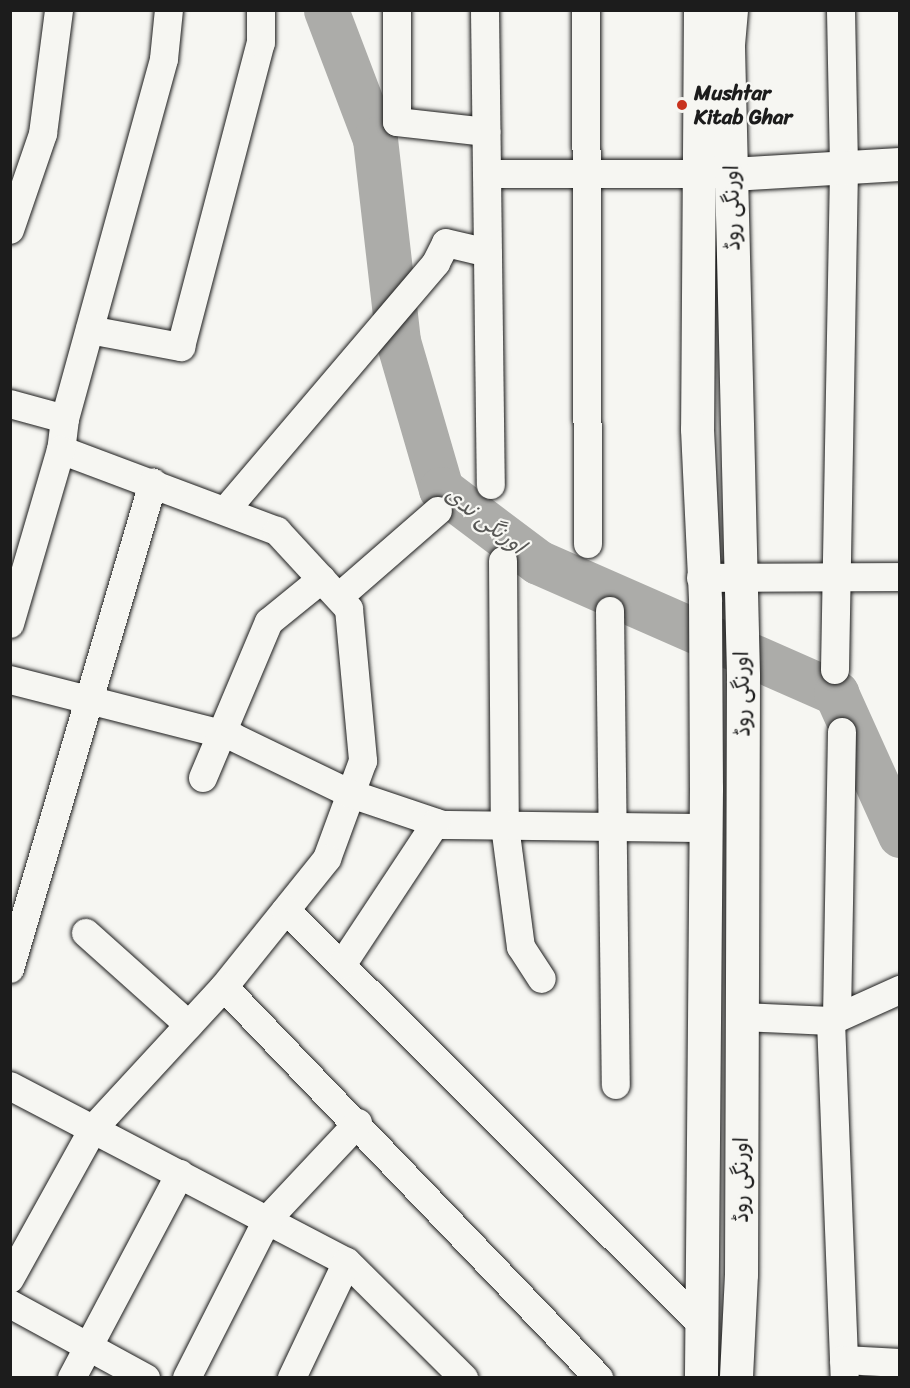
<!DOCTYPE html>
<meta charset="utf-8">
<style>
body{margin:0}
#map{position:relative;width:910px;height:1388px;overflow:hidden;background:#f6f6f2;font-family:Sriracha,"Playpen Sans Arabic",sans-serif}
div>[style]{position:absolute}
.river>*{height:45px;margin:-22.5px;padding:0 22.5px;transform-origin:22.5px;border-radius:22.5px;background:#acaca9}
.roads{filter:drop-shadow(0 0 2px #1c1c1c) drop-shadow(0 0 2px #1c1c1c)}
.minor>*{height:28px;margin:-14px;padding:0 14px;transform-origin:14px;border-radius:14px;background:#f6f6f2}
.tertiary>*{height:33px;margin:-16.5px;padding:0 16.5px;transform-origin:16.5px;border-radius:16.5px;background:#f6f6f2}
.primary>*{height:33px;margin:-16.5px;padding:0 16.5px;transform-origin:16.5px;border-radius:16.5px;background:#f6f6f2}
.dots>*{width:16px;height:16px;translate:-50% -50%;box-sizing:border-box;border:3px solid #f6f6f2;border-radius:50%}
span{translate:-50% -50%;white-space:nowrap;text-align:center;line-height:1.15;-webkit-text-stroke:4.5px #f6f6f2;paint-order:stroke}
.poi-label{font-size:21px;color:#1c1c1c;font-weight:700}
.left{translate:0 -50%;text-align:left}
.street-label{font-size:21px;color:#1c1c1c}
.water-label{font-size:22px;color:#565654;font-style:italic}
.frame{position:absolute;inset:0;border:12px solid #1c1c1c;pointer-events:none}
</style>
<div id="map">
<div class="river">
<div style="left:326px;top:10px;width:138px;rotate:69.2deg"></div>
<div style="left:375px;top:139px;width:203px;rotate:83.5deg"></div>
<div style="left:398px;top:341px;width:154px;rotate:73.8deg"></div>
<div style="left:441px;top:489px;width:121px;rotate:37deg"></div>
<div style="left:538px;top:562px;width:326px;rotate:23.7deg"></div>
<div style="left:836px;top:693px;width:156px;rotate:65.7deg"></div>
</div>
<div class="roads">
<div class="minor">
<div style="left:397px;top:10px;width:112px;rotate:90deg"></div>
<div style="left:397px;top:122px;width:90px;rotate:6.4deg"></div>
<div style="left:485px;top:10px;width:475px;rotate:89.3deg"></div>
<div style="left:586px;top:10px;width:534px;rotate:89.79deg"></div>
<div style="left:487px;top:174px;width:235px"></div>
<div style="left:10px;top:230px;width:102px;rotate:-71deg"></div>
<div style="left:43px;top:134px;width:125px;rotate:-82.6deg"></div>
<div style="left:90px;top:330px;width:93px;rotate:10.6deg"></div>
<div style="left:181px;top:347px;width:314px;rotate:-75.3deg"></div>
<div style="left:261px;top:43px;width:33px;rotate:-90deg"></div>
<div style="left:10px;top:404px;width:57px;rotate:15.3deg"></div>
<div style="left:65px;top:419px;width:31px;rotate:97deg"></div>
<div style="left:61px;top:450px;width:231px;rotate:20.6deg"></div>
<div style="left:277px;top:531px;width:106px;rotate:47.3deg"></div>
<div style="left:349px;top:609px;width:153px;rotate:84.7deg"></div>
<div style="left:363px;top:761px;width:104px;rotate:110.2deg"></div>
<div style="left:327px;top:859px;width:164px;rotate:128.8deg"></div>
<div style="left:224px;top:987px;width:542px;rotate:46.2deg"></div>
<div style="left:65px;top:419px;width:373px;rotate:-74.6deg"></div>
<div style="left:164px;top:59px;width:49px;rotate:-84.2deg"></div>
<div style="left:226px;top:510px;width:324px;rotate:-49.6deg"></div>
<div style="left:436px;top:263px;width:22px;rotate:-63deg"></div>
<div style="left:446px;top:243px;width:43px;rotate:13.4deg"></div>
<div style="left:503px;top:561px;width:265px;rotate:89.6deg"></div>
<div style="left:505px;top:826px;width:122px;rotate:82.5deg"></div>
<div style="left:521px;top:947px;width:38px;rotate:57deg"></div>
<div style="left:701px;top:578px;width:199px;rotate:-0.3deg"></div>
<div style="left:339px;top:597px;width:131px;rotate:-41deg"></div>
<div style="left:610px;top:611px;width:474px;rotate:89.3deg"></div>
<div style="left:10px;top:624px;width:181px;rotate:-73.7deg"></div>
<div style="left:835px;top:670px;width:503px;rotate:-88.97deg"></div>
<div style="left:844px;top:167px;width:157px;rotate:-91.1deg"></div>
<div style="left:10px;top:680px;width:230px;rotate:14.3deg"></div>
<div style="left:233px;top:737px;width:131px;rotate:25.8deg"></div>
<div style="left:351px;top:794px;width:97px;rotate:18.6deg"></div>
<div style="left:443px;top:825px;width:262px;rotate:0.7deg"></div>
<div style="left:203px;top:778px;width:169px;rotate:-67.1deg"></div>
<div style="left:269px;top:622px;width:68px;rotate:-39.1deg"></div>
<div style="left:286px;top:910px;width:586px;rotate:44.93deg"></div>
<div style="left:86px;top:933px;width:138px;rotate:41.8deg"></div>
<div style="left:342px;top:965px;width:170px;rotate:-56.5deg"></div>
<div style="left:10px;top:969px;width:507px;rotate:-73.6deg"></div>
<div style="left:742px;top:1017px;width:89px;rotate:2.6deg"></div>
<div style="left:831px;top:1021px;width:76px;rotate:-24.2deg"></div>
<div style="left:837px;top:1018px;width:286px;rotate:-89deg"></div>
<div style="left:831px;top:1021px;width:357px;rotate:87.8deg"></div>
<div style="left:10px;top:1086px;width:380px;rotate:27.6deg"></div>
<div style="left:347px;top:1262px;width:165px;rotate:44.8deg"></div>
<div style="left:10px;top:1279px;width:171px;rotate:-61deg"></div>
<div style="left:93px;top:1129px;width:193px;rotate:-47.3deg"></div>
<div style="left:10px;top:1304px;width:155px;rotate:28.6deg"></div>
<div style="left:844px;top:1360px;width:56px;rotate:3.1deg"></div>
<div style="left:72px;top:1378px;width:231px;rotate:-62.1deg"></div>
<div style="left:187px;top:1378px;width:177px;rotate:-63.1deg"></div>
<div style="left:267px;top:1220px;width:133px;rotate:-46.8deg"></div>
<div style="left:292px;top:1378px;width:128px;rotate:-64.6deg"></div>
</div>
<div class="tertiary">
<div style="left:731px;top:174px;width:169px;rotate:-3.4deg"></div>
</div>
<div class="primary">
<div style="left:700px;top:10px;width:419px;rotate:90.4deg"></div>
<div style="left:697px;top:429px;width:172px;rotate:87.3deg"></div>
<div style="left:705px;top:601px;width:187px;rotate:89.7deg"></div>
<div style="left:706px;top:788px;width:590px;rotate:90.49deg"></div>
<div style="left:731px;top:10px;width:37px;rotate:95deg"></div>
<div style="left:728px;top:47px;width:629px;rotate:88.63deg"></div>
<div style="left:743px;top:676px;width:598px;rotate:90.19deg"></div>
<div style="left:741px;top:1274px;width:104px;rotate:92.8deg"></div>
</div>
</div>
<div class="dots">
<div style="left:682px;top:105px;background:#c8321e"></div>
</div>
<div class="poi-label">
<span class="left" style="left:694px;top:105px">Mushtar<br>Kitab Ghar</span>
</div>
<div class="street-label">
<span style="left:732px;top:208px;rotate:-91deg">اورنگی روڈ</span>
<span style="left:742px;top:694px;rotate:-91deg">اورنگی روڈ</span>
<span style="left:741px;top:1180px;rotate:-90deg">اورنگی روڈ</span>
</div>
<div class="water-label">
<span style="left:485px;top:520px;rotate:38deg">اورنگی ندی</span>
</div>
<div class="frame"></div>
</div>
